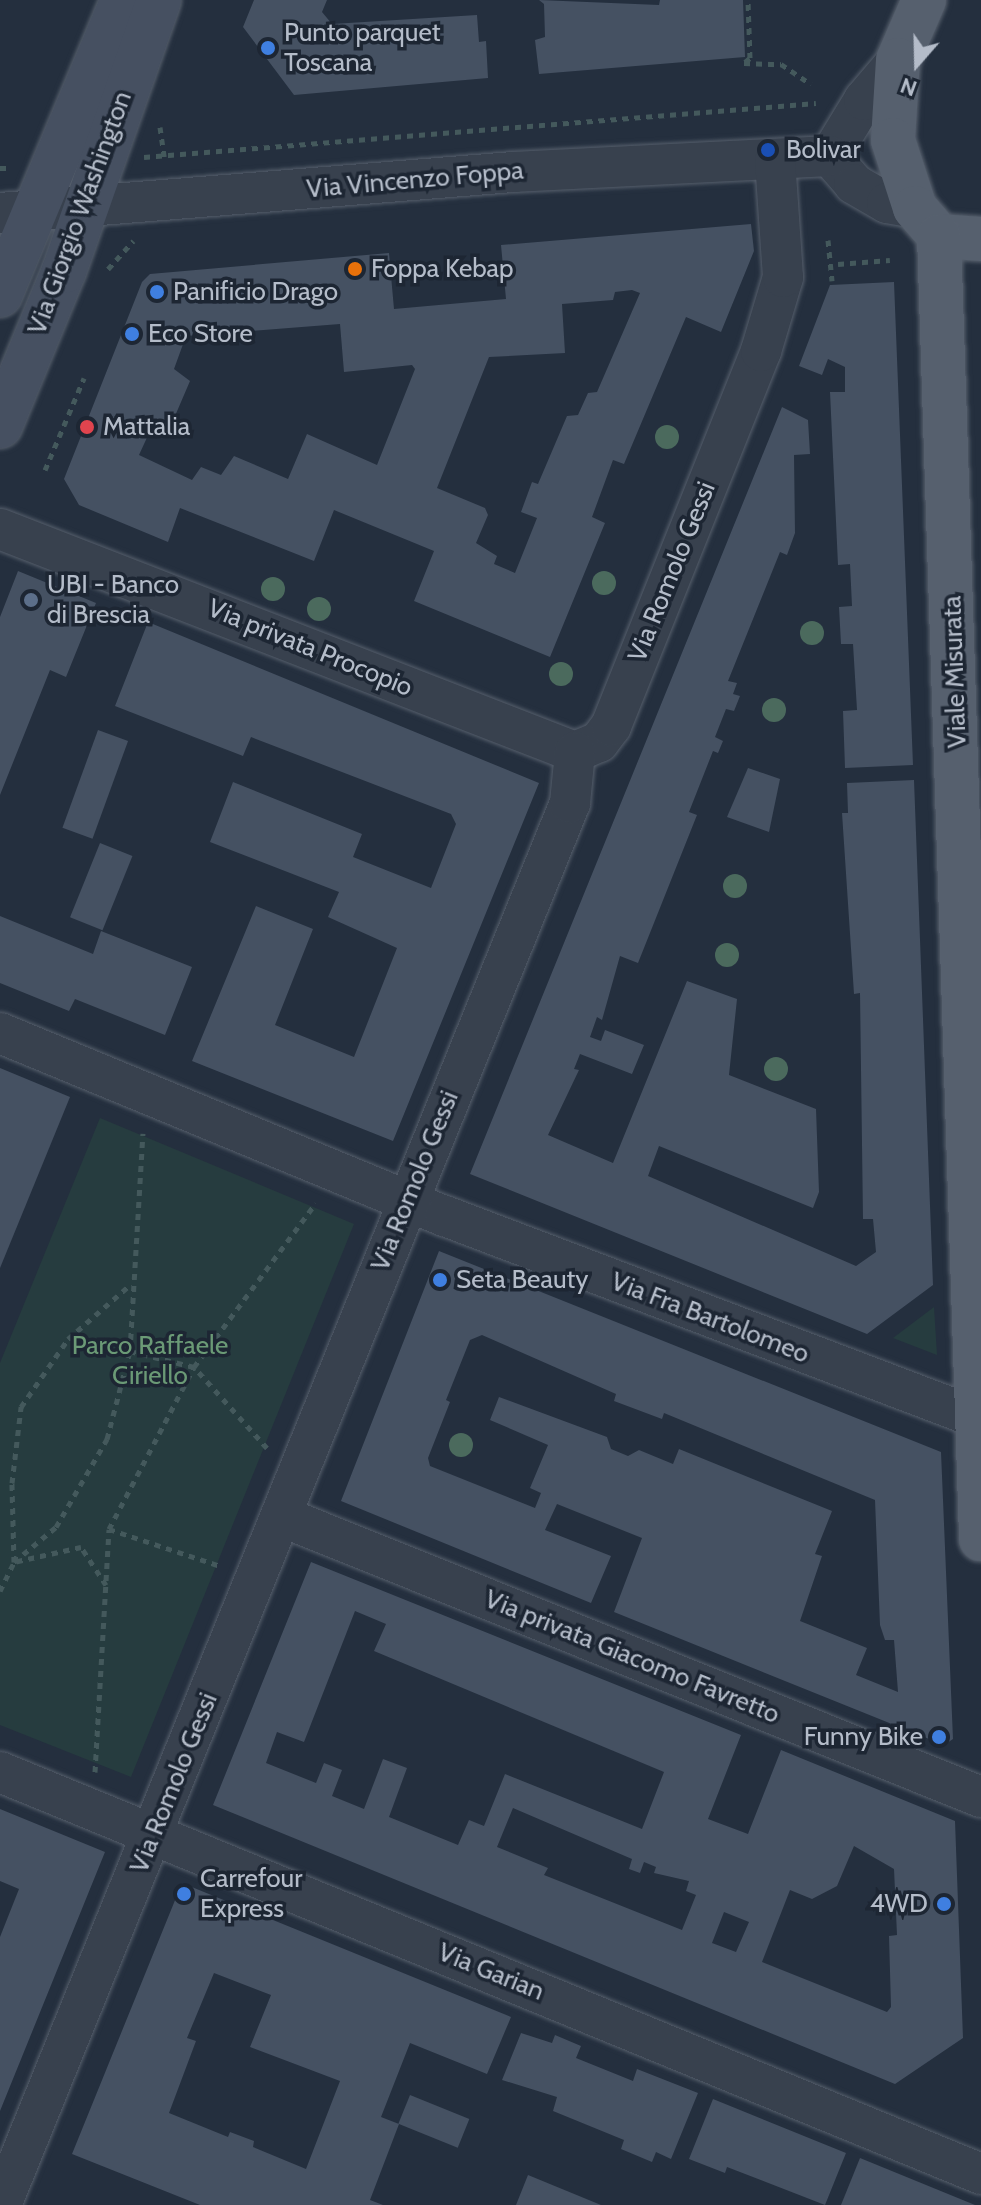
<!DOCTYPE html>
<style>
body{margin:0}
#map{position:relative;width:981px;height:2205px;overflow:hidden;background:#242f3e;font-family:Cabin,sans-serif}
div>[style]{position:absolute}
.green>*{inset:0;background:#263c3f}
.building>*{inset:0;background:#455162;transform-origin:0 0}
.path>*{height:5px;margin-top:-2.5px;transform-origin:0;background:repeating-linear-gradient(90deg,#44595c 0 6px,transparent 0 12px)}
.roads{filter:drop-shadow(0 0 2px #565f6c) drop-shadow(0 0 2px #565f6c)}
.street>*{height:40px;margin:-20px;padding:0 20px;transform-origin:20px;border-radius:20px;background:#38414e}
.secondary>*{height:44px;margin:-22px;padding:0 22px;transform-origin:22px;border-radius:22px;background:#465061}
.primary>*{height:44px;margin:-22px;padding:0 22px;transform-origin:22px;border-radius:22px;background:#56606e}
.trees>*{width:24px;height:24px;margin:-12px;border-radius:50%;background:#4b6a5d}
.dots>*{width:22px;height:22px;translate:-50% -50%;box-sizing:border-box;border:4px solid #1d2633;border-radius:50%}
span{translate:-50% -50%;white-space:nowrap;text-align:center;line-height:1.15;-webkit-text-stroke:7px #1d2633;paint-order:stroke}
.poi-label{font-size:26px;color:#b4bcc9}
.left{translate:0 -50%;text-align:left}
.right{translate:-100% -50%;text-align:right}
.street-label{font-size:26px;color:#b4bcc9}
.park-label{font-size:26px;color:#6b9a76}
.north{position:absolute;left:877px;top:24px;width:80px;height:80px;-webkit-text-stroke:6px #1d2633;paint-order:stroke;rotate:200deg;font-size:22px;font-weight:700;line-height:32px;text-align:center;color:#b4bcc9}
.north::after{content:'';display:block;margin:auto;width:28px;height:36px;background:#b4bcc9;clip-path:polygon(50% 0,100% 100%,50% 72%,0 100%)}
</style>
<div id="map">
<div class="green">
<div style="clip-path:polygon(100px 1118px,354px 1224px,131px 1777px,0 1725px,0 1363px)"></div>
<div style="clip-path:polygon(934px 1307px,937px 1355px,893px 1338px)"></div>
</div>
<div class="building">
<div style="clip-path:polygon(254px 0,327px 0,322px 12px,332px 24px,477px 15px,479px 42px,486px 41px,488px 78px,294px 95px,243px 27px)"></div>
<div style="clip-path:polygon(539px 0,659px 5px,660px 0,743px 0,745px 57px,539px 74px,535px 40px,545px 37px,544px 4px)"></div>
<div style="clip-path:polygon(evenodd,751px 224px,754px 251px,721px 332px,686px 317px,624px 464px,613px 460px,592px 517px,605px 523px,550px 657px,414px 601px,434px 551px,334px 510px,314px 561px,180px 508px,168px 542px,79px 505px,64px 479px,142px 282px,150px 274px,389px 253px,394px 309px,506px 299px,501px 245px,751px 224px,632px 290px,640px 293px,597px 392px,588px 393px,578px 415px,567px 416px,538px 484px,532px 482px,521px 512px,537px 518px,515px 573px,494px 564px,497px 556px,476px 543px,488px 515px,485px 508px,437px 488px,489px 357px,565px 353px,562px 304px,613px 300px,615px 292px,632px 290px,751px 224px,340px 324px,344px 372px,412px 365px,415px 369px,377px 465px,307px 434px,288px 479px,234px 456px,221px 475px,201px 467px,192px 480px,139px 455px,150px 431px,169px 430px,190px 381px,174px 369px,186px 336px,340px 324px)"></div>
<div style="clip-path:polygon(894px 282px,913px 765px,845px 768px,843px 711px,857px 710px,853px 644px,841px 644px,839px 607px,852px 606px,850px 564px,838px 565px,830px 392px,845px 392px,845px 367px,828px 359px,822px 375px,799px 366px,830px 285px)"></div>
<div style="clip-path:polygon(782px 407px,808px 420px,810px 454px,794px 455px,795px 533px,787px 555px,780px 552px,728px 681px,737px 683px,733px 694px,740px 696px,734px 711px,726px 709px,715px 737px,723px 741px,718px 753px,713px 751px,689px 812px,697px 815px,638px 963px,620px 956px,602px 1020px,597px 1017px,590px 1037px,601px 1041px,605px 1030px,644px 1045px,632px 1074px,580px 1054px,574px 1069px,579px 1070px,548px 1135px,613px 1163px,687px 981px,737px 999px,729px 1075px,816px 1109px,819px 1192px,813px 1208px,659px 1146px,648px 1176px,856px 1266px,876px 1252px,873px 1219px,863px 1219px,860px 993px,854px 994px,842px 813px,848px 813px,847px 783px,914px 780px,933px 1285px,867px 1334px,470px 1174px)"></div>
<div style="clip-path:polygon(18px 571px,96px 603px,66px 677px,50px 670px,0 795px,0 617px)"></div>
<div style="clip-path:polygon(148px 622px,539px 783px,393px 1141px,192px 1061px,256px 906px,313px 929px,275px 1025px,354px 1057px,397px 948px,328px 917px,339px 892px,210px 842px,233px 782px,362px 834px,353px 857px,431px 888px,456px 824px,451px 814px,251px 737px,243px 756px,115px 706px)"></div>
<div style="left:98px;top:730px;width:32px;height:104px;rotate:20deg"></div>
<div style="clip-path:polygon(748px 768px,780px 779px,769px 832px,727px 817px)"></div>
<div style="left:100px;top:843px;width:35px;height:80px;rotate:22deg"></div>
<div style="clip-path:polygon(0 916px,93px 954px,101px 931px,192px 967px,165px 1035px,75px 999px,69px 1011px,0 983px)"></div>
<div style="clip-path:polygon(0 1068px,70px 1097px,0 1268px)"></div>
<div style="clip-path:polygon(evenodd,439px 1251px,941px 1452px,953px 1739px,944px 1745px,614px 1612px,642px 1538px,557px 1504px,545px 1530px,611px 1556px,591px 1603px,341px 1501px,439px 1251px,482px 1335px,616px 1394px,614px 1401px,662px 1419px,664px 1413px,875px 1500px,880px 1625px,885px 1640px,894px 1640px,898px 1692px,856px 1675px,867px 1648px,800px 1621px,822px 1556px,815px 1554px,832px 1511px,679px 1449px,673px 1464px,639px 1450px,628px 1456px,611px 1449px,607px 1437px,499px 1397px,490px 1420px,548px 1445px,530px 1488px,541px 1493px,535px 1508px,430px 1466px,428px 1458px,450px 1402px,446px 1400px,470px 1340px,482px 1335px)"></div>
<div style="clip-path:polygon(evenodd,311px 1562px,741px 1735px,708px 1819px,748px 1834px,781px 1750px,955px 1821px,963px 2038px,895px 2084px,213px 1805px,311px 1562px,355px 1611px,386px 1624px,374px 1651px,664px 1772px,642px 1829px,505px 1774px,484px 1826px,469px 1820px,458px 1845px,389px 1817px,407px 1768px,383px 1759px,364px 1809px,332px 1796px,342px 1770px,324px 1763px,316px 1783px,266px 1763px,277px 1732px,304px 1742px,355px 1611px,311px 1562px,513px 1808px,632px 1859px,629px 1869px,640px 1873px,644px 1862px,656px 1867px,654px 1873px,689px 1881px,686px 1891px,696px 1895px,682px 1930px,544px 1875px,548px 1868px,497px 1847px,513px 1808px,311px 1562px,854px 1846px,894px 1869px,897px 1935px,889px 1936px,891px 2007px,887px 2012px,762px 1962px,790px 1890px,812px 1899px,837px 1886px,854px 1846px,311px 1562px,724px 1912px,749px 1922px,736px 1952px,712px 1943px,724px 1912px)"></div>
<div style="clip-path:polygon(0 1809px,105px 1852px,0 2111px,0 1937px,19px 1889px,0 1881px)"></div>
<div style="clip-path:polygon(evenodd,182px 1883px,511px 2017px,487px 2074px,410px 2043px,381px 2117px,399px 2124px,370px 2200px,383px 2205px,200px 2205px,72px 2154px,182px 1883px,214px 1973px,271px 1995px,250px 2047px,340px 2081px,306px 2169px,253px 2147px,254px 2141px,230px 2132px,228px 2137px,169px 2113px,196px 2041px,187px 2038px,214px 1973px)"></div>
<div style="clip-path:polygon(521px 2033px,552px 2043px,555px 2035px,581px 2046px,576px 2058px,633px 2081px,637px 2069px,698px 2093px,671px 2159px,656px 2152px,652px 2162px,621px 2149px,624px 2140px,553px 2111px,557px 2097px,502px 2080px)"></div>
<div style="left:410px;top:2095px;width:64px;height:31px;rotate:22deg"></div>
<div style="clip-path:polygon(713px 2099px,846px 2153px,825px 2205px,727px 2167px,725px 2173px,689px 2159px)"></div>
<div style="clip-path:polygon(860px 2158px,975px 2205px,841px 2205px)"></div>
<div style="clip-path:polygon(528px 2175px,601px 2205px,516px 2205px)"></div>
</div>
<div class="path">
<div style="left:745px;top:62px;width:6px;rotate:-39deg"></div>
<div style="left:750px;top:58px;width:58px;rotate:-92deg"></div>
<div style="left:744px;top:63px;width:37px;rotate:2deg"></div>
<div style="left:781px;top:64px;width:36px;rotate:34deg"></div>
<div style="left:160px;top:127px;width:30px;rotate:82deg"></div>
<div style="left:144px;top:157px;width:674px;rotate:-4.59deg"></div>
<div style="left:0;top:168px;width:11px"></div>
<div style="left:828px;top:240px;width:41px;rotate:84.4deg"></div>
<div style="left:838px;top:264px;width:52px;rotate:-4.4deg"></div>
<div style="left:108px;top:269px;width:38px;rotate:-48deg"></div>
<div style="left:45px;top:470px;width:100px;rotate:-67deg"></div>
<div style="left:267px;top:1448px;width:109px;rotate:-132deg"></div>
<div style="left:194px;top:1367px;width:204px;rotate:-53.4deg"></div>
<div style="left:109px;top:1529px;width:117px;rotate:18.4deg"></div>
<div style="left:106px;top:1585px;width:45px;rotate:-123.3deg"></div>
<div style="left:81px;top:1547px;width:69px;rotate:167.4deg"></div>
<div style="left:14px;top:1562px;width:79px;rotate:-91.5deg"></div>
<div style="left:12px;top:1483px;width:77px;rotate:-83.2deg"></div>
<div style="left:21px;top:1407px;width:83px;rotate:-55.3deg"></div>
<div style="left:68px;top:1339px;width:82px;rotate:-41.1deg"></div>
<div style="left:0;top:1591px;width:32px;rotate:-64deg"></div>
<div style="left:14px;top:1562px;width:55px;rotate:-39.8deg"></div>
<div style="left:56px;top:1527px;width:102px;rotate:-59.9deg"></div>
<div style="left:107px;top:1439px;width:91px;rotate:-75.4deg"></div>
<div style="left:95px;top:1772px;width:243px;rotate:-86.7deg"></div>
<div style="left:109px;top:1529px;width:183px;rotate:-62.3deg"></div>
<div style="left:194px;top:1367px;width:66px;rotate:-166deg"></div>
<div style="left:130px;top:1351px;width:218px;rotate:-86.6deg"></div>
</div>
<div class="roads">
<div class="street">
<div style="left:830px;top:156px;width:66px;rotate:-58.7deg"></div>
<div style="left:864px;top:100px;width:52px;rotate:-49.6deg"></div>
<div style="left:830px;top:156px;width:37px;rotate:49deg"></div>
<div style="left:854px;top:184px;width:38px;rotate:30deg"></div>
<div style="left:887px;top:203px;width:28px;rotate:10deg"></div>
<div style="left:0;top:213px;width:515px;rotate:-4.57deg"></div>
<div style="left:513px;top:172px;width:317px;rotate:-2.9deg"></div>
<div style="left:0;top:529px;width:617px;rotate:21.2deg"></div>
<div style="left:575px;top:752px;width:26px;rotate:-23deg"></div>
<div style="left:599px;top:742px;width:20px;rotate:-53deg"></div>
<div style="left:611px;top:726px;width:404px;rotate:-68.2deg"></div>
<div style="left:761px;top:351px;width:77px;rotate:-73.4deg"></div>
<div style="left:783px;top:277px;width:117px;rotate:-93.9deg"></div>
<div style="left:0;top:1033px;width:481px;rotate:22.4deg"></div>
<div style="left:445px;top:1216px;width:570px;rotate:20.76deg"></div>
<div style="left:283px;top:1517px;width:752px;rotate:21.86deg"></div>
<div style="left:0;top:1772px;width:1060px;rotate:22.28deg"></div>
<div style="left:1px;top:2205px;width:1513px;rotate:-67.91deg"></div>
<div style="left:570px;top:803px;width:51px;rotate:-84.4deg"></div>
</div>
<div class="secondary">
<div style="left:0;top:295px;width:320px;rotate:-67.4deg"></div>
<div style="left:0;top:426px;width:168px;rotate:-67.6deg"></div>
<div style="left:64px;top:271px;width:287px;rotate:-70.7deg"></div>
</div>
<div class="primary">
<div style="left:924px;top:0;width:65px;rotate:113.4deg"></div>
<div style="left:898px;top:60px;width:80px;rotate:93.6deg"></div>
<div style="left:893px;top:140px;width:71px;rotate:72.1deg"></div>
<div style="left:915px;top:208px;width:37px;rotate:49deg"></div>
<div style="left:939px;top:236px;width:42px;rotate:4.1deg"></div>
<div style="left:939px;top:236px;width:1304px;rotate:88.15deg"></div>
</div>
</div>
<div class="trees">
<div style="left:667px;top:437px"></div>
<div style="left:604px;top:583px"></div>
<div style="left:273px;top:589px"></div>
<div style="left:319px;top:609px"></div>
<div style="left:812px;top:633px"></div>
<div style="left:561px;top:674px"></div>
<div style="left:774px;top:710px"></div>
<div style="left:735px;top:886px"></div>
<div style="left:727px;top:955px"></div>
<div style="left:776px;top:1069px"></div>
<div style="left:461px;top:1445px"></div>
</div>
<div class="dots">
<div style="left:268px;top:48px;background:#3f7fe0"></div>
<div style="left:768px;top:150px;background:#1a4fb4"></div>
<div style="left:355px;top:269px;background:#e8710a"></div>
<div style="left:157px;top:292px;background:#3f7fe0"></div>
<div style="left:132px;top:334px;background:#3f7fe0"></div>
<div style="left:87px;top:427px;background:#e0444e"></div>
<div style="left:31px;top:600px;background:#5c6f8a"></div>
<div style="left:440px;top:1280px;background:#3f7fe0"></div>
<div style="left:939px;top:1737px;background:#3f7fe0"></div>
<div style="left:184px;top:1894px;background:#3f7fe0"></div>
<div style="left:944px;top:1904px;background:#3f7fe0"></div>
</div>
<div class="poi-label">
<span class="left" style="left:284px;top:48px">Punto parquet<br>Toscana</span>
<span class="left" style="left:786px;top:150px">Bolivar</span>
<span class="left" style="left:371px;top:269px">Foppa Kebap</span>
<span class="left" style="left:173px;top:292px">Panificio Drago</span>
<span class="left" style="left:148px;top:334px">Eco Store</span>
<span class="left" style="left:103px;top:427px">Mattalia</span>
<span class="left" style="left:47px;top:600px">UBI - Banco<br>di Brescia</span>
<span class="left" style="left:456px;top:1280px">Seta Beauty</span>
<span class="right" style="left:923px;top:1737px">Funny Bike</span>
<span class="left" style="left:200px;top:1894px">Carrefour<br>Express</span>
<span class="right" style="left:928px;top:1904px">4WD</span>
</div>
<div class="street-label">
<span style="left:415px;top:180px;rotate:-5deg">Via Vincenzo Foppa</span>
<span style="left:80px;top:213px;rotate:-70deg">Via Giorgio Washington</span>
<span style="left:672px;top:572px;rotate:-68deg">Via Romolo Gessi</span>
<span style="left:310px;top:648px;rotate:22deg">Via privata Procopio</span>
<span style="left:955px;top:672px;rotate:-92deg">Viale Misurata</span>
<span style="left:415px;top:1181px;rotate:-68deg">Via Romolo Gessi</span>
<span style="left:710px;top:1318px;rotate:21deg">Via Fra Bartolomeo</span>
<span style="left:632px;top:1657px;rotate:22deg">Via privata Giacomo Favretto</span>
<span style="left:174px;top:1783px;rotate:-68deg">Via Romolo Gessi</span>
<span style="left:491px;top:1972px;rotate:22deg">Via Garian</span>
</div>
<div class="park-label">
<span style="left:150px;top:1361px">Parco Raffaele<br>Ciriello</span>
</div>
<div class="north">N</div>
</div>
